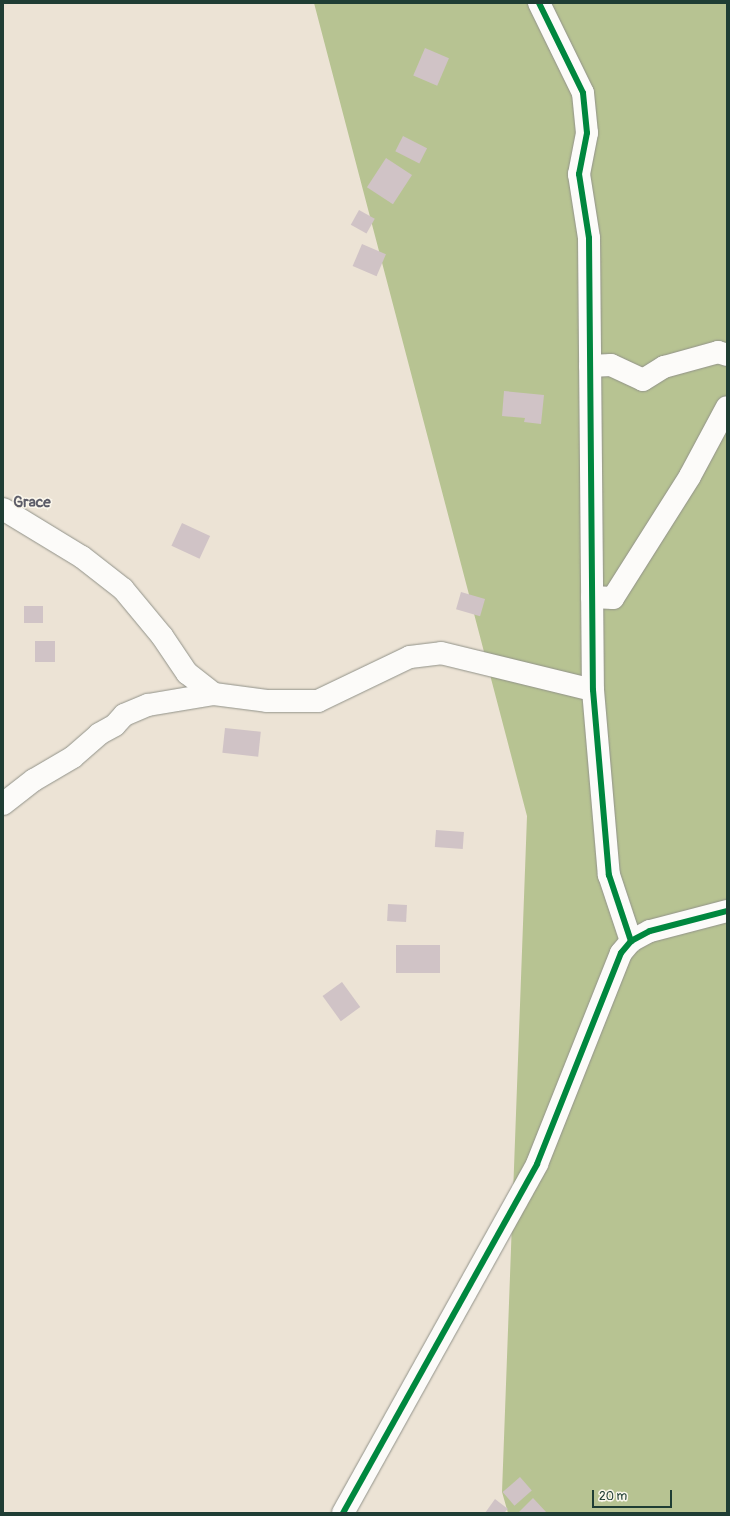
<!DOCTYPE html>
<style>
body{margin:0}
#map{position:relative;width:730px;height:1516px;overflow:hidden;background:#ece3d5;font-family:Pangolin,sans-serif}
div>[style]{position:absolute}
.forest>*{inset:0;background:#b7c392}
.building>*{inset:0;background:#d0c3c6;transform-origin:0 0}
.roads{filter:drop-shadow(0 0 1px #919289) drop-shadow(0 0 1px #919289)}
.minor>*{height:22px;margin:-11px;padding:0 11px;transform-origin:11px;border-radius:11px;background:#fcfbf9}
.cycleway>*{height:6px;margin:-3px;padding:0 3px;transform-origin:3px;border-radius:3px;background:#00873e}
span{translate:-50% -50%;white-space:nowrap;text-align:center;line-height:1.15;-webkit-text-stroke:3px #fbf7ec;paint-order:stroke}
.quarter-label{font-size:15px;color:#5c5c68;font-weight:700}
.frame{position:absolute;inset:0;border:4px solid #1f3d34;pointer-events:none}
.scale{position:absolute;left:592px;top:1490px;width:80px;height:18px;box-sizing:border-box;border:2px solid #1f3d34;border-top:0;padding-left:5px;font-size:12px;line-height:14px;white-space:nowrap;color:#1f3d34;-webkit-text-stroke:3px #fbf7ec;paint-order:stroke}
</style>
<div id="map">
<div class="forest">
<div style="clip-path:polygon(314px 3px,727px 3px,727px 1513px,508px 1513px,502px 1492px,527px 816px)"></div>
</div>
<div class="building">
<div style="left:425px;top:48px;width:26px;height:30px;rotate:23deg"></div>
<div style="left:403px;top:136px;width:27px;height:17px;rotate:27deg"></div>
<div style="left:386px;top:158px;width:31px;height:35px;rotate:33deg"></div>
<div style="left:359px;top:210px;width:18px;height:17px;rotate:29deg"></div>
<div style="left:362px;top:244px;width:26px;height:24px;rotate:23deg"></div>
<div style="clip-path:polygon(504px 391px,544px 395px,541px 424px,524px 422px,525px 418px,502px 416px)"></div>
<div style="left:182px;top:523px;width:31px;height:25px;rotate:25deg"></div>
<div style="left:461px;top:592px;width:25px;height:18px;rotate:16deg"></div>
<div style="left:43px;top:606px;width:17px;height:19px;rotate:90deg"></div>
<div style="left:35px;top:641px;width:20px;height:21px"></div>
<div style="left:225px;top:728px;width:36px;height:25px;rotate:6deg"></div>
<div style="left:436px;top:830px;width:28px;height:17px;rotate:4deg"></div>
<div style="left:388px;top:904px;width:19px;height:17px;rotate:3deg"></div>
<div style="left:440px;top:945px;width:28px;height:44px;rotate:90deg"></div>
<div style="left:342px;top:982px;width:31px;height:24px;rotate:54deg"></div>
<div style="left:520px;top:1477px;width:18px;height:23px;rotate:49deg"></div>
<div style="clip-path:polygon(533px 1498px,547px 1513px,518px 1513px)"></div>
<div style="clip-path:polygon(495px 1499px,508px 1509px,504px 1513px,485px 1513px)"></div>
</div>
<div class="roads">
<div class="minor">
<div style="left:539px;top:3px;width:100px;rotate:63.9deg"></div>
<div style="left:583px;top:93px;width:40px;rotate:84.3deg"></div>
<div style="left:587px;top:133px;width:42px;rotate:101deg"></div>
<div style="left:579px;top:174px;width:65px;rotate:81.1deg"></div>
<div style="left:589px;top:238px;width:452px;rotate:89.5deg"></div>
<div style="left:593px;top:690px;width:186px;rotate:85.1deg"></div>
<div style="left:609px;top:875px;width:70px;rotate:71.6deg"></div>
<div style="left:590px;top:366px;width:21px;rotate:-3deg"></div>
<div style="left:611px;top:365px;width:35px;rotate:25deg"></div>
<div style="left:643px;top:380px;width:25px;rotate:-32deg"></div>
<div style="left:664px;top:367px;width:56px;rotate:-15.5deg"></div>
<div style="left:718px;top:352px;width:9px;rotate:18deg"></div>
<div style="left:3px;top:509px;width:92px;rotate:31.3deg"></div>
<div style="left:82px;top:557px;width:52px;rotate:38deg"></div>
<div style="left:123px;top:589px;width:61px;rotate:50.3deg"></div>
<div style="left:162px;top:636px;width:45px;rotate:56deg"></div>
<div style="left:187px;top:673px;width:34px;rotate:38deg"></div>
<div style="left:214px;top:694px;width:53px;rotate:7.5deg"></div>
<div style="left:267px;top:701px;width:51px"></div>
<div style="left:318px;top:701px;width:102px;rotate:-25.6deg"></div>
<div style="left:410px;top:657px;width:31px;rotate:-7deg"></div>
<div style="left:441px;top:653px;width:156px;rotate:13.7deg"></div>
<div style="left:592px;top:597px;width:21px;rotate:3deg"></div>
<div style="left:613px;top:598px;width:144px;rotate:-57.7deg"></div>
<div style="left:690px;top:476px;width:78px;rotate:-61.8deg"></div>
<div style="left:3px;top:804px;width:39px;rotate:-38deg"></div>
<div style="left:34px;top:780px;width:45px;rotate:-30.5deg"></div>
<div style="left:73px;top:757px;width:35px;rotate:-41deg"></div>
<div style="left:99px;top:734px;width:18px;rotate:-29deg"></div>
<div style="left:115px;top:725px;width:13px;rotate:-48deg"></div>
<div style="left:124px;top:715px;width:26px;rotate:-23deg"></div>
<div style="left:148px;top:705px;width:67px;rotate:-9.5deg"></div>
<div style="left:343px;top:1513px;width:399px;rotate:-60.9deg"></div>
<div style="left:537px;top:1164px;width:227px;rotate:-68.3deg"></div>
<div style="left:621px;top:953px;width:16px;rotate:-50deg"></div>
<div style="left:631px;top:941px;width:21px;rotate:-28deg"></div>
<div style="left:650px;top:931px;width:80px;rotate:-14.6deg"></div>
</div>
</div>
<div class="cycleway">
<div style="left:539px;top:3px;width:100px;rotate:63.9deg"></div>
<div style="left:583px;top:93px;width:40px;rotate:84.3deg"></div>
<div style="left:587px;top:133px;width:42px;rotate:101deg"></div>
<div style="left:579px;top:174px;width:65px;rotate:81.1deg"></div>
<div style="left:589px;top:238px;width:452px;rotate:89.5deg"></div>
<div style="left:593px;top:690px;width:186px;rotate:85.1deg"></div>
<div style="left:609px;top:875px;width:70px;rotate:71.6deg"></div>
<div style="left:343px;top:1513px;width:399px;rotate:-60.9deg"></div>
<div style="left:537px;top:1164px;width:227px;rotate:-68.3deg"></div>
<div style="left:621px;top:953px;width:16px;rotate:-50deg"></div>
<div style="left:631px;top:941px;width:21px;rotate:-28deg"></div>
<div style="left:650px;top:931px;width:80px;rotate:-14.6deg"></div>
</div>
<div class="quarter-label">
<span style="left:32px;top:503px">Grace</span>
</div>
<div class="frame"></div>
<div class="scale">20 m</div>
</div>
